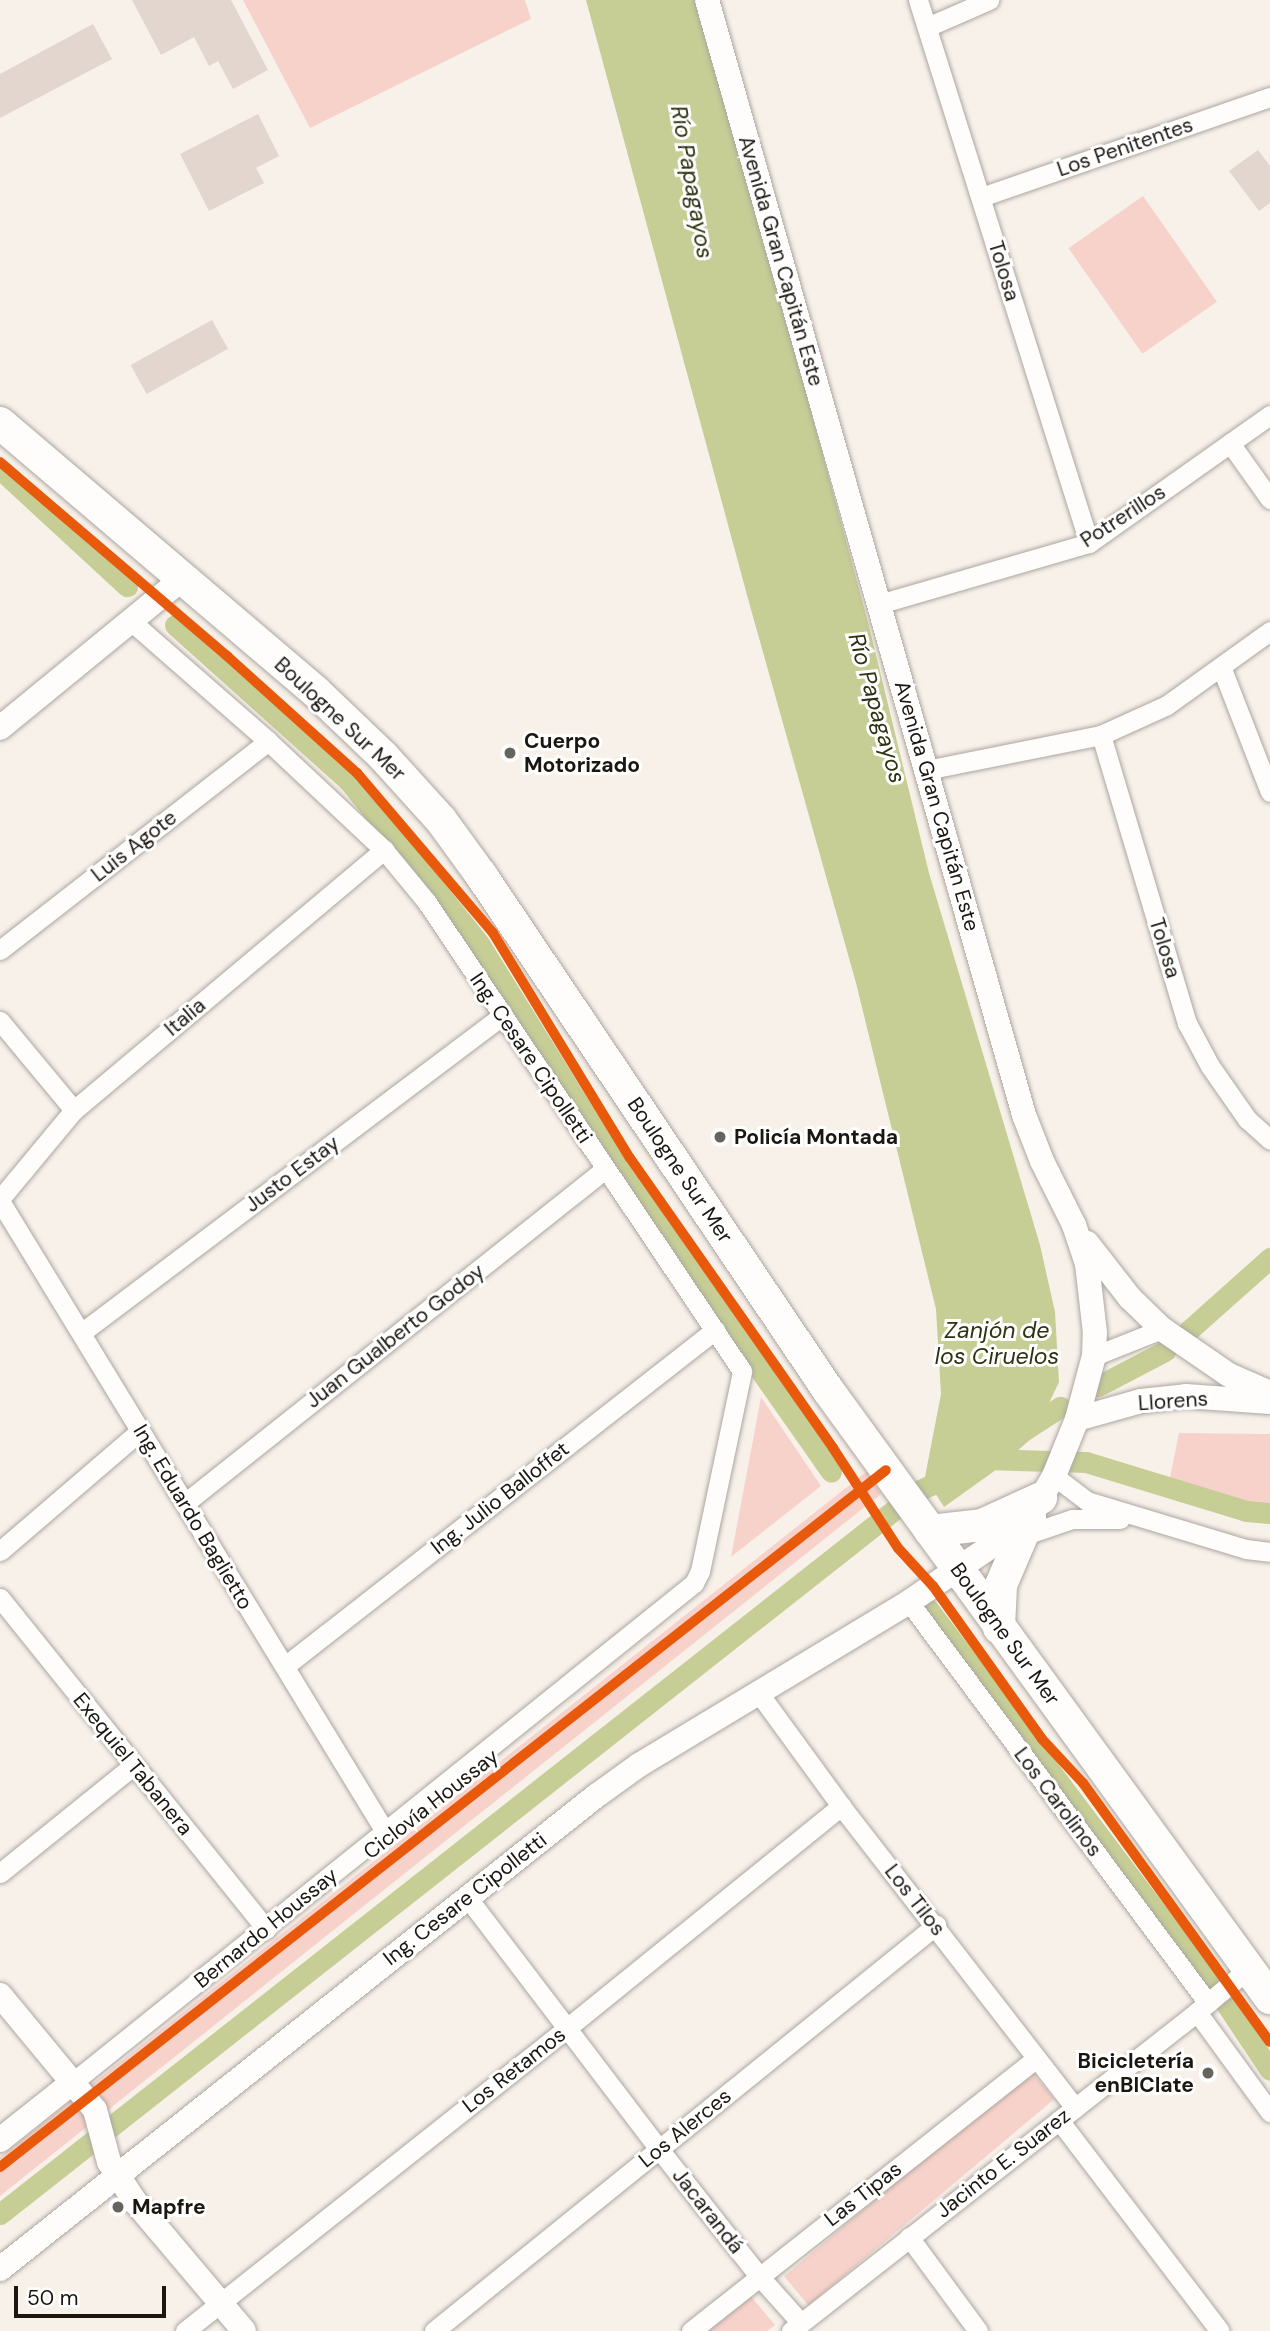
<!DOCTYPE html>
<meta charset="utf-8">
<style>
body{margin:0}
#map{position:relative;width:1270px;height:2331px;overflow:hidden;background:#f8f1ea;font-family:"DM Sans",sans-serif}
div>[style]{position:absolute}
.green>*{inset:0;background:#f7d2ca;transform-origin:0 0}
.water>*{inset:0;background:#c6cd95}
.canal>*{height:21px;margin:-10.5px;padding:0 10.5px;transform-origin:10.5px;border-radius:10.5px;background:#c6cd95}
.building>*{inset:0;background:#e2d6cf;transform-origin:0 0}
.roads{filter:drop-shadow(0 0 2px #aca6a0) drop-shadow(0 0 2px #aca6a0)}
.minor>*{height:19px;margin:-9.5px;padding:0 9.5px;transform-origin:9.5px;border-radius:9.5px;background:#fefdfc}
.tertiary>*{height:24px;margin:-12px;padding:0 12px;transform-origin:12px;border-radius:12px;background:#fefdfc}
.primary>*{height:32px;margin:-16px;padding:0 16px;transform-origin:16px;border-radius:16px;background:#fefdfc}
.cycleway>*{height:10px;margin:-5px;padding:0 5px;transform-origin:5px;border-radius:5px;background:#e8590c}
.dots>*{width:19px;height:19px;translate:-50% -50%;box-sizing:border-box;border:4px solid #fff;border-radius:50%}
span{translate:-50% -50%;white-space:nowrap;text-align:center;line-height:1.15;-webkit-text-stroke:6px #fff;paint-order:stroke}
.street-label{font-size:21px;color:#1b1610}
.poi-label{font-size:21px;color:#1b1610;font-weight:700}
.left{translate:0 -50%;text-align:left}
.right{translate:-100% -50%;text-align:right}
.water-label{font-size:23px;color:#2d3210;font-style:italic}
.scale{position:absolute;left:14px;top:2286px;width:152px;height:32px;box-sizing:border-box;border:4px solid #1b1610;border-top:0;padding-left:9px;font-size:21px;line-height:24px;white-space:nowrap;color:#1b1610;-webkit-text-stroke:5px #fff;paint-order:stroke}
</style>
<div id="map">
<div class="green">
<div style="clip-path:polygon(243px 0,525px 0,531px 19px,310px 128px)"></div>
<div style="left:1143px;top:196px;width:129px;height:91px;rotate:55deg"></div>
<div style="clip-path:polygon(761px 1397px,821px 1486px,731px 1557px)"></div>
<div style="clip-path:polygon(1179px 1433px,1270px 1434px,1270px 1520px,1235px 1518px,1166px 1497px)"></div>
<div style="clip-path:polygon(866px 1472px,881px 1494px,0 2196px,0 2157px)"></div>
<div style="left:1030px;top:2070px;width:38px;height:321px;rotate:50deg"></div>
<div style="clip-path:polygon(749px 2294px,775px 2325px,767px 2331px,702px 2331px)"></div>
</div>
<div class="water">
<div style="clip-path:polygon(586px 0,700px 0,868px 622px,929px 873px,1040px 1245px,1055px 1312px,1059px 1382px,1033px 1437px,993px 1472px,944px 1507px,925px 1477px,941px 1394px,936px 1309px,856px 983px,750px 606px)"></div>
</div>
<div class="canal">
<div style="left:0;top:469px;width:173px;rotate:42.7deg"></div>
<div style="left:175px;top:625px;width:232px;rotate:41.9deg"></div>
<div style="left:348px;top:780px;width:211px;rotate:51.3deg"></div>
<div style="left:480px;top:945px;width:260px;rotate:58.2deg"></div>
<div style="left:617px;top:1166px;width:373px;rotate:55deg"></div>
<div style="left:1188px;top:1331px;width:110px;rotate:-41.7deg"></div>
<div style="left:1098px;top:1386px;width:76px;rotate:-27.6deg"></div>
<div style="left:1020px;top:1433px;width:48px;rotate:-33deg"></div>
<div style="left:984px;top:1459px;width:102px;rotate:1.7deg"></div>
<div style="left:1086px;top:1462px;width:167px;rotate:17deg"></div>
<div style="left:1246px;top:1511px;width:24px;rotate:5deg"></div>
<div style="left:929px;top:1610px;width:463px;rotate:53deg"></div>
<div style="left:1226px;top:2004px;width:79px;rotate:56.3deg"></div>
<div style="left:0;top:2214px;width:1169px;rotate:-38.22deg"></div>
<div style="left:918px;top:1491px;width:40px;rotate:-25deg"></div>
</div>
<div class="building">
<div style="clip-path:polygon(132px 0,231px 0,268px 70px,233px 89px,218px 61px,209px 66px,194px 37px,161px 55px)"></div>
<div style="clip-path:polygon(93px 24px,112px 59px,0 118px,0 74px)"></div>
<div style="clip-path:polygon(258px 114px,279px 156px,256px 168px,264px 183px,209px 211px,180px 154px)"></div>
<div style="clip-path:polygon(1258px 150px,1270px 166px,1270px 203px,1259px 211px,1229px 171px)"></div>
<div style="left:212px;top:320px;width:33px;height:93px;rotate:61deg"></div>
</div>
<div class="roads">
<div class="minor">
<div style="left:918px;top:0;width:569px;rotate:72.52deg"></div>
<div style="left:927px;top:27px;width:68px;rotate:-23.5deg"></div>
<div style="left:981px;top:197px;width:306px;rotate:-19.1deg"></div>
<div style="left:1230px;top:443px;width:69px;rotate:54.5deg"></div>
<div style="left:879px;top:604px;width:219px;rotate:-16.2deg"></div>
<div style="left:1089px;top:543px;width:222px;rotate:-35.3deg"></div>
<div style="left:1222px;top:669px;width:132px;rotate:68.7deg"></div>
<div style="left:1101px;top:735px;width:301px;rotate:73.4deg"></div>
<div style="left:1187px;top:1023px;width:49px;rotate:61.9deg"></div>
<div style="left:1210px;top:1066px;width:65px;rotate:55.1deg"></div>
<div style="left:1247px;top:1119px;width:31px;rotate:42deg"></div>
<div style="left:926px;top:770px;width:178px;rotate:-11.3deg"></div>
<div style="left:1101px;top:735px;width:72px;rotate:-24.4deg"></div>
<div style="left:1167px;top:705px;width:127px;rotate:-35.7deg"></div>
<div style="left:0;top:950px;width:340px;rotate:-37.9deg"></div>
<div style="left:0;top:1021px;width:116px;rotate:50.3deg"></div>
<div style="left:0;top:1199px;width:116px;rotate:-50.3deg"></div>
<div style="left:74px;top:1110px;width:405px;rotate:-40deg"></div>
<div style="left:0;top:1201px;width:741px;rotate:58.59deg"></div>
<div style="left:81px;top:1333px;width:528px;rotate:-37deg"></div>
<div style="left:1094px;top:1356px;width:73px;rotate:-21.7deg"></div>
<div style="left:1054px;top:1476px;width:41px;rotate:37.1deg"></div>
<div style="left:1087px;top:1501px;width:166px;rotate:16.8deg"></div>
<div style="left:1246px;top:1549px;width:24px;rotate:7deg"></div>
<div style="left:185px;top:1503px;width:537px;rotate:-38.49deg"></div>
<div style="left:1022px;top:1536px;width:53px;rotate:-18.8deg"></div>
<div style="left:1072px;top:1519px;width:48px"></div>
<div style="left:0;top:1551px;width:184px;rotate:-40.6deg"></div>
<div style="left:0;top:1598px;width:425px;rotate:51.2deg"></div>
<div style="left:909px;top:1602px;width:500px;rotate:53.29deg"></div>
<div style="left:285px;top:1666px;width:546px;rotate:-38deg"></div>
<div style="left:758px;top:1692px;width:141px;rotate:53.9deg"></div>
<div style="left:841px;top:1806px;width:382px;rotate:52.2deg"></div>
<div style="left:0;top:1873px;width:172px;rotate:-38.9deg"></div>
<div style="left:467px;top:1897px;width:317px;rotate:52.7deg"></div>
<div style="left:659px;top:2149px;width:162px;rotate:51.8deg"></div>
<div style="left:759px;top:2276px;width:63px;rotate:48.2deg"></div>
<div style="left:1197px;top:2012px;width:124px;rotate:53.9deg"></div>
<div style="left:73px;top:2082px;width:797px;rotate:-38.78deg"></div>
<div style="left:694px;top:1583px;width:13px;rotate:-63deg"></div>
<div style="left:700px;top:1571px;width:204px;rotate:-78.1deg"></div>
<div style="left:742px;top:1371px;width:566px;rotate:-123.91deg"></div>
<div style="left:426px;top:901px;width:66px;rotate:-129.5deg"></div>
<div style="left:384px;top:850px;width:159px;rotate:-136.8deg"></div>
<div style="left:268px;top:741px;width:181px;rotate:-138.8deg"></div>
<div style="left:1059px;top:2120px;width:265px;rotate:52.7deg"></div>
<div style="left:909px;top:2237px;width:117px;rotate:53.7deg"></div>
<div style="left:185px;top:2331px;width:488px;rotate:-38.4deg"></div>
<div style="left:567px;top:2028px;width:353px;rotate:-39deg"></div>
<div style="left:434px;top:2331px;width:646px;rotate:-38.96deg"></div>
<div style="left:691px;top:2331px;width:439px;rotate:-38.3deg"></div>
<div style="left:791px;top:2331px;width:516px;rotate:-38.16deg"></div>
<div style="left:1197px;top:2012px;width:67px;rotate:-40.1deg"></div>
</div>
<div class="tertiary">
<div style="left:0;top:728px;width:235px;rotate:-39.3deg"></div>
<div style="left:1087px;top:1243px;width:70px;rotate:52deg"></div>
<div style="left:1130px;top:1298px;width:45px;rotate:44.1deg"></div>
<div style="left:1162px;top:1329px;width:81px;rotate:34.5deg"></div>
<div style="left:1229px;top:1375px;width:45px;rotate:23.7deg"></div>
<div style="left:1077px;top:1419px;width:66px;rotate:-15.7deg"></div>
<div style="left:1141px;top:1401px;width:45px;rotate:-6.3deg"></div>
<div style="left:1186px;top:1396px;width:84px;rotate:4.1deg"></div>
<div style="left:0;top:1995px;width:149px;rotate:50.4deg"></div>
<div style="left:95px;top:2110px;width:54px;rotate:74.9deg"></div>
<div style="left:109px;top:2162px;width:49px;rotate:56.6deg"></div>
<div style="left:136px;top:2203px;width:167px;rotate:49.8deg"></div>
<div style="left:0;top:2140px;width:93px;rotate:-38.5deg"></div>
<div style="left:0;top:2269px;width:761px;rotate:-38.44deg"></div>
<div style="left:596px;top:1796px;width:53px;rotate:-35.8deg"></div>
<div style="left:639px;top:1765px;width:315px;rotate:-31.1deg"></div>
<div style="left:909px;top:1602px;width:121px;rotate:-34.2deg"></div>
<div style="left:1009px;top:1534px;width:27px;rotate:-39deg"></div>
<div style="left:1030px;top:1517px;width:48px;rotate:-59.7deg"></div>
<div style="left:1054px;top:1476px;width:61px;rotate:-68deg"></div>
<div style="left:1077px;top:1419px;width:65px;rotate:-74.9deg"></div>
<div style="left:1094px;top:1356px;width:23px;rotate:-88deg"></div>
<div style="left:1095px;top:1333px;width:69px;rotate:-96.6deg"></div>
<div style="left:1087px;top:1264px;width:41px;rotate:-108.4deg"></div>
<div style="left:1074px;top:1225px;width:72px;rotate:-116.6deg"></div>
<div style="left:1042px;top:1161px;width:49px;rotate:-111.4deg"></div>
<div style="left:1024px;top:1115px;width:1159px;rotate:-105.87deg"></div>
</div>
<div class="primary">
<div style="left:0;top:423px;width:415px;rotate:40.4deg"></div>
<div style="left:316px;top:692px;width:93px;rotate:43.7deg"></div>
<div style="left:383px;top:756px;width:86px;rotate:47.8deg"></div>
<div style="left:441px;top:820px;width:68px;rotate:54deg"></div>
<div style="left:481px;top:875px;width:621px;rotate:56.03deg"></div>
<div style="left:828px;top:1390px;width:752px;rotate:53.98deg"></div>
<div style="left:930px;top:1531px;width:52px;rotate:-6.6deg"></div>
<div style="left:982px;top:1525px;width:65px;rotate:-24.6deg"></div>
<div style="left:999px;top:1628px;width:43px;rotate:-87.3deg"></div>
<div style="left:1001px;top:1585px;width:74px;rotate:-66.9deg"></div>
</div>
</div>
<div class="cycleway">
<div style="left:0;top:462px;width:299px;rotate:40.5deg"></div>
<div style="left:227px;top:656px;width:175px;rotate:42deg"></div>
<div style="left:357px;top:773px;width:210px;rotate:49.6deg"></div>
<div style="left:493px;top:933px;width:263px;rotate:58.7deg"></div>
<div style="left:630px;top:1158px;width:354px;rotate:55deg"></div>
<div style="left:833px;top:1448px;width:119px;rotate:57deg"></div>
<div style="left:898px;top:1548px;width:52px;rotate:47.4deg"></div>
<div style="left:933px;top:1586px;width:188px;rotate:54.5deg"></div>
<div style="left:1042px;top:1739px;width:60px;rotate:47deg"></div>
<div style="left:1083px;top:1783px;width:319px;rotate:54.2deg"></div>
<div style="left:0;top:2167px;width:1127px;rotate:-38.19deg"></div>
</div>
<div class="dots">
<div style="left:510px;top:753px;background:#68635c"></div>
<div style="left:720px;top:1137px;background:#68635c"></div>
<div style="left:1208px;top:2073px;background:#68635c"></div>
<div style="left:118px;top:2207px;background:#68635c"></div>
</div>
<div class="street-label">
<span style="left:1125px;top:147px;rotate:-19deg">Los Penitentes</span>
<span style="left:781px;top:261px;rotate:74deg">Avenida Gran Capitán Este</span>
<span style="left:1004px;top:271px;rotate:73deg">Tolosa</span>
<span style="left:1123px;top:516px;rotate:-33deg">Potrerillos</span>
<span style="left:340px;top:719px;rotate:43deg">Boulogne Sur Mer</span>
<span style="left:937px;top:806px;rotate:74deg">Avenida Gran Capitán Este</span>
<span style="left:134px;top:846px;rotate:-38deg">Luis Agote</span>
<span style="left:1165px;top:948px;rotate:73deg">Tolosa</span>
<span style="left:185px;top:1017px;rotate:-40deg">Italia</span>
<span style="left:531px;top:1058px;rotate:56deg">Ing. Cesare Cipolletti</span>
<span style="left:680px;top:1170px;rotate:56deg">Boulogne Sur Mer</span>
<span style="left:292px;top:1174px;rotate:-37deg">Justo Estay</span>
<span style="left:395px;top:1336px;rotate:-38deg">Juan Gualberto Godoy</span>
<span style="left:1173px;top:1401px;rotate:-4deg">Llorens</span>
<span style="left:500px;top:1498px;rotate:-38deg">Ing. Julio Balloffet</span>
<span style="left:193px;top:1517px;rotate:59deg">Ing. Eduardo Baglietto</span>
<span style="left:1005px;top:1634px;rotate:54deg">Boulogne Sur Mer</span>
<span style="left:133px;top:1764px;rotate:51deg">Exequiel Tabanera</span>
<span style="left:1058px;top:1802px;rotate:53deg">Los Carolinos</span>
<span style="left:431px;top:1804px;rotate:-38deg">Ciclovía Houssay</span>
<span style="left:465px;top:1899px;rotate:-38deg">Ing. Cesare Cipolletti</span>
<span style="left:915px;top:1900px;rotate:52deg">Los Tilos</span>
<span style="left:266px;top:1928px;rotate:-39deg">Bernardo Houssay</span>
<span style="left:514px;top:2070px;rotate:-38deg">Los Retamos</span>
<span style="left:685px;top:2128px;rotate:-39deg">Los Alerces</span>
<span style="left:1003px;top:2163px;rotate:-38deg">Jacinto E. Suarez</span>
<span style="left:863px;top:2194px;rotate:-38deg">Las Tipas</span>
<span style="left:708px;top:2211px;rotate:52deg">Jacarandá</span>
</div>
<div class="poi-label">
<span class="left" style="left:524px;top:753px">Cuerpo<br>Motorizado</span>
<span class="left" style="left:734px;top:1137px">Policía Montada</span>
<span class="right" style="left:1194px;top:2073px">Bicicletería<br>enBICIate</span>
<span class="left" style="left:132px;top:2207px">Mapfre</span>
</div>
<div class="water-label">
<span style="left:692px;top:182px;rotate:80deg">Río Papagayos</span>
<span style="left:877px;top:708px;rotate:74deg">Río Papagayos</span>
<span style="left:997px;top:1343px">Zanjón de<br>los Ciruelos</span>
</div>
<div class="scale">50 m</div>
</div>
